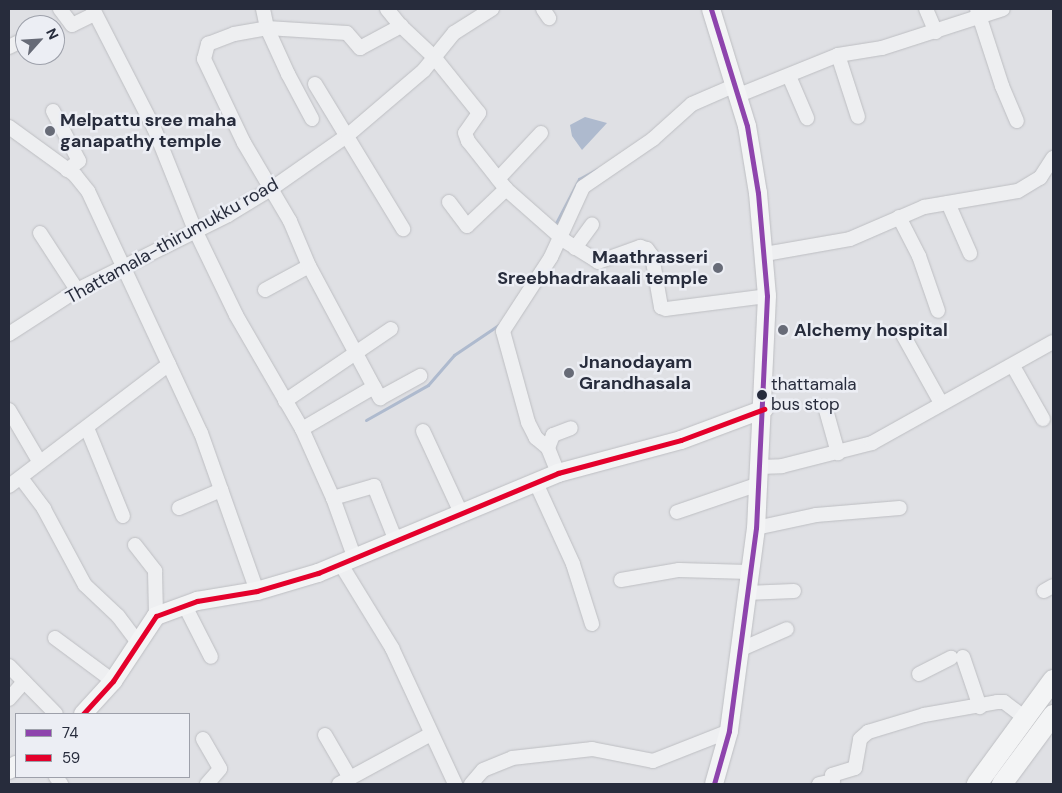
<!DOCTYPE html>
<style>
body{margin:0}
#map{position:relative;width:1062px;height:793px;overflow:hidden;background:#dfe0e4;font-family:"DM Sans",sans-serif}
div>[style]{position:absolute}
.water>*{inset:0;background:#aebace}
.stream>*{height:3px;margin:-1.5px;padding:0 1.5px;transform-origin:1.5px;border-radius:1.5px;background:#aebace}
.roads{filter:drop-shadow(0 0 1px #bdbec2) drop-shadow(0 0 1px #bdbec2)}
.minor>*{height:14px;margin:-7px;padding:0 7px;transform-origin:7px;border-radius:7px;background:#eeeff1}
.major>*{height:18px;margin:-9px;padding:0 9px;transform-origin:9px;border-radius:9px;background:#f3f4f5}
.highway>*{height:20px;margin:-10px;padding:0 10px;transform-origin:10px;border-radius:10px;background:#f3f4f5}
.bus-1>*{height:5px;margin:-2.5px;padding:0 2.5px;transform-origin:2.5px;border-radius:2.5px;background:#8e44ad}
.bus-2>*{height:5px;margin:-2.5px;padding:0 2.5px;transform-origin:2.5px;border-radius:2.5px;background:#e4002b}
.dots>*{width:14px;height:14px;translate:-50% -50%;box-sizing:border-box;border:2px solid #eceef4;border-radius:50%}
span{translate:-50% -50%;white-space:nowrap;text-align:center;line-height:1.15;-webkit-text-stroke:5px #eceef4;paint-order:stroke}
.bus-label{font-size:17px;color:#272c3c}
.left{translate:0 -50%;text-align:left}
.poi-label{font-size:18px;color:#272c3c;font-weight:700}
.right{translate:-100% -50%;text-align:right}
.street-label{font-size:18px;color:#272c3c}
.frame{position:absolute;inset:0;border:10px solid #272c3c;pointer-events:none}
.legend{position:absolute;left:15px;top:713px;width:175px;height:65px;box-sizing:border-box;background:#eceef4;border:1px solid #9da0aa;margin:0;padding:6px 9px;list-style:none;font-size:15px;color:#272c3c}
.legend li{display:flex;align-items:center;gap:10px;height:25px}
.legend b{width:25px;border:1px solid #9da0aa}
.north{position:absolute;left:15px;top:15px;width:50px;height:50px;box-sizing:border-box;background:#eceef4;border:1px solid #9da0aa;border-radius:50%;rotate:64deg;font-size:14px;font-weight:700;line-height:20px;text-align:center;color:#272c3c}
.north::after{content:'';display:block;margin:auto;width:18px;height:22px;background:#676b77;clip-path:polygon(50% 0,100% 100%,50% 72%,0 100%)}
</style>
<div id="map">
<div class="water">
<div style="clip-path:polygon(585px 117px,607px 123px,582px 150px,572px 136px,570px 125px)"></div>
</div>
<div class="stream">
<div style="left:555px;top:225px;width:52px;rotate:-62.4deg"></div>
<div style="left:579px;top:179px;width:21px;rotate:-28deg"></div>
<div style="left:366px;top:420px;width:71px;rotate:-29.4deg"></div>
<div style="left:428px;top:385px;width:40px;rotate:-49deg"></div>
<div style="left:454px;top:355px;width:55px;rotate:-34deg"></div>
</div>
<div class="roads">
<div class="minor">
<div style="left:60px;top:9px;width:20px;rotate:53deg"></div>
<div style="left:72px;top:25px;width:25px;rotate:-26deg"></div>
<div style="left:93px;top:9px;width:134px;rotate:62.9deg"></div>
<div style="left:154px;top:128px;width:110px;rotate:68.1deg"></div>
<div style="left:195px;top:230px;width:94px;rotate:64.2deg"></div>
<div style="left:236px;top:315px;width:132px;rotate:59.9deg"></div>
<div style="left:302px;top:429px;width:76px;rotate:65.8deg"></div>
<div style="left:333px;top:498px;width:65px;rotate:70.2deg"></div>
<div style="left:263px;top:9px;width:19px;rotate:78deg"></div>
<div style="left:267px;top:28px;width:51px;rotate:65.5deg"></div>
<div style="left:288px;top:74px;width:51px;rotate:61.9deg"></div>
<div style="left:387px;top:9px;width:22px;rotate:51deg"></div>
<div style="left:401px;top:26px;width:45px;rotate:43.2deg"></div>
<div style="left:434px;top:57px;width:72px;rotate:51.2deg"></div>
<div style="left:479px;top:113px;width:24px;rotate:125deg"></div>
<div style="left:465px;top:133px;width:9px;rotate:69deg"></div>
<div style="left:468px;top:141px;width:61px;rotate:51.6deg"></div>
<div style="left:506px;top:189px;width:79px;rotate:41.4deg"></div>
<div style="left:565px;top:241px;width:39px;rotate:32deg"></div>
<div style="left:598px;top:262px;width:45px;rotate:-19.7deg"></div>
<div style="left:640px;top:247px;width:7px;rotate:16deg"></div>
<div style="left:647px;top:249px;width:9px;rotate:54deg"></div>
<div style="left:652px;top:256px;width:52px;rotate:80deg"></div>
<div style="left:661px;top:307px;width:5px;rotate:22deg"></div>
<div style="left:666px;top:309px;width:102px;rotate:-7.3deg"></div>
<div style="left:543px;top:9px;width:11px;rotate:56deg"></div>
<div style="left:926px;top:9px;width:25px;rotate:67deg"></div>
<div style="left:977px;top:9px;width:81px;rotate:72deg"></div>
<div style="left:1002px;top:86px;width:38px;rotate:67deg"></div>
<div style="left:9px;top:47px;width:11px;rotate:-27deg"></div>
<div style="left:838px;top:55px;width:65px;rotate:72.1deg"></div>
<div style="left:789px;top:76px;width:46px;rotate:66.8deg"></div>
<div style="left:315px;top:84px;width:170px;rotate:58.7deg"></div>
<div style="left:739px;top:95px;width:107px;rotate:-22deg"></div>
<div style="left:838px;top:55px;width:45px;rotate:-9deg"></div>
<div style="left:882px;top:48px;width:127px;rotate:-17.9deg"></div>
<div style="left:53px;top:111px;width:56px;rotate:62.5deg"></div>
<div style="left:79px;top:161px;width:15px;rotate:143deg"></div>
<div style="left:9px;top:127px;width:82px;rotate:36deg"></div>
<div style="left:75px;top:175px;width:21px;rotate:51deg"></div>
<div style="left:88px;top:191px;width:267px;rotate:65deg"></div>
<div style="left:201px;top:433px;width:168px;rotate:70.5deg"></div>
<div style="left:498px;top:179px;width:63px;rotate:-46.9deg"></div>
<div style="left:449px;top:202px;width:30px;rotate:53deg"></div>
<div style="left:467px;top:226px;width:54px;rotate:-43.5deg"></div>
<div style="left:948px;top:203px;width:55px;rotate:66.3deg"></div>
<div style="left:899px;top:217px;width:44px;rotate:62.9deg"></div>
<div style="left:919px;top:256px;width:58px;rotate:70.9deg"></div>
<div style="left:40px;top:233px;width:68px;rotate:57deg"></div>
<div style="left:575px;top:248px;width:29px;rotate:-54deg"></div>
<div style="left:765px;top:254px;width:86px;rotate:-10deg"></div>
<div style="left:850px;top:239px;width:81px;rotate:-23.4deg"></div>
<div style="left:924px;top:207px;width:95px;rotate:-9.7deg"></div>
<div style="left:1018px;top:191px;width:26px;rotate:-31deg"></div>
<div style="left:1040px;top:178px;width:24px;rotate:-57deg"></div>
<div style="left:265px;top:290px;width:50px;rotate:-28.6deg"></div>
<div style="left:902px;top:333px;width:80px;rotate:60.9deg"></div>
<div style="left:9px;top:334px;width:81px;rotate:-32.9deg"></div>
<div style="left:77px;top:290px;width:169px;rotate:-26.4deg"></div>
<div style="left:228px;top:215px;width:50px;rotate:-31.2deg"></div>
<div style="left:271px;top:189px;width:94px;rotate:-35deg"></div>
<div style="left:348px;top:135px;width:100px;rotate:-40.5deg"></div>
<div style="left:424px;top:70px;width:48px;rotate:-51deg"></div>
<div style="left:454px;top:33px;width:45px;rotate:-32.3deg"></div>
<div style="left:1013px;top:366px;width:61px;rotate:60.5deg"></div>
<div style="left:374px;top:387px;width:137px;rotate:-118.2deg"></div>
<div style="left:309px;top:266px;width:49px;rotate:-112.9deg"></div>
<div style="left:290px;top:221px;width:91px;rotate:-120.5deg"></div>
<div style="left:244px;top:143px;width:93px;rotate:-115.5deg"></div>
<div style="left:204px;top:59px;width:16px;rotate:-75deg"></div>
<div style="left:208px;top:44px;width:28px;rotate:-21deg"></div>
<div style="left:234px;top:34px;width:34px;rotate:-10deg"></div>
<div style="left:267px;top:28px;width:80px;rotate:3.6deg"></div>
<div style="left:347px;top:33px;width:20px;rotate:49deg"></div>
<div style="left:360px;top:48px;width:47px;rotate:-28.2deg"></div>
<div style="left:285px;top:401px;width:128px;rotate:-34.2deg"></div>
<div style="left:9px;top:410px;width:59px;rotate:59.5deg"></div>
<div style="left:826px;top:410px;width:45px;rotate:74.4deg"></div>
<div style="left:87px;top:428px;width:95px;rotate:67.8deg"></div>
<div style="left:302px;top:429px;width:83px;rotate:-30.3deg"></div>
<div style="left:374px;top:387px;width:13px;rotate:61deg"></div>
<div style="left:380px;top:398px;width:46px;rotate:-28.8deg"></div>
<div style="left:423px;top:431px;width:90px;rotate:65.1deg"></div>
<div style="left:548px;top:448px;width:14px;rotate:-69deg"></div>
<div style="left:553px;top:435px;width:19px;rotate:-21deg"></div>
<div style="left:759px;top:467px;width:23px;rotate:-2deg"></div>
<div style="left:782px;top:466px;width:93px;rotate:-14.3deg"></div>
<div style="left:872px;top:443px;width:207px;rotate:-29.2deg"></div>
<div style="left:558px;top:473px;width:27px;rotate:-112deg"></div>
<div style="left:548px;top:448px;width:16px;rotate:-140deg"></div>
<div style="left:536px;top:438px;width:18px;rotate:-117deg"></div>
<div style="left:528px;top:422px;width:94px;rotate:-105.4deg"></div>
<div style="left:503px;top:331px;width:88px;rotate:-57deg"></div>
<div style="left:551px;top:257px;width:77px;rotate:-65.4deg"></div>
<div style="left:583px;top:187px;width:85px;rotate:-34.4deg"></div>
<div style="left:653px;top:139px;width:52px;rotate:-41.9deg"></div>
<div style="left:692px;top:104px;width:48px;rotate:-23.4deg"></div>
<div style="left:21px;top:478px;width:39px;rotate:53deg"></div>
<div style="left:44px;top:509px;width:86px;rotate:61.7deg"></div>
<div style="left:85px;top:585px;width:45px;rotate:43.2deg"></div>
<div style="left:118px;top:616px;width:31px;rotate:53deg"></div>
<div style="left:536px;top:483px;width:89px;rotate:65.4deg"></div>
<div style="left:573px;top:564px;width:63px;rotate:72.4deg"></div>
<div style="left:9px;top:486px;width:201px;rotate:-37.3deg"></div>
<div style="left:333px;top:498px;width:43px;rotate:-16.3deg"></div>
<div style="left:374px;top:486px;width:59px;rotate:68.2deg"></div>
<div style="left:179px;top:508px;width:46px;rotate:-23.2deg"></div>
<div style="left:677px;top:512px;width:87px;rotate:-18.9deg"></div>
<div style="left:756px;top:528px;width:61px;rotate:-12.2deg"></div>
<div style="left:816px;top:515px;width:84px;rotate:-4.8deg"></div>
<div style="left:135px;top:545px;width:33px;rotate:52deg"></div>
<div style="left:155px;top:571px;width:45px;rotate:88.7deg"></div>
<div style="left:340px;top:563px;width:100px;rotate:58.5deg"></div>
<div style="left:392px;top:648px;width:150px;rotate:65.1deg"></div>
<div style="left:621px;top:580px;width:59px;rotate:-9.8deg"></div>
<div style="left:679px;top:570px;width:70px;rotate:1.6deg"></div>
<div style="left:1044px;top:591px;width:10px;rotate:-29deg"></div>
<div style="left:746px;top:593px;width:48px;rotate:-2.4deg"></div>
<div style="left:185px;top:606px;width:57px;rotate:63deg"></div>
<div style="left:55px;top:638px;width:72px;rotate:36.6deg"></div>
<div style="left:739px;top:650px;width:52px;rotate:-23.6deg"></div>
<div style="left:963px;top:657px;width:53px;rotate:71.2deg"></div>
<div style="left:9px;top:666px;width:67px;rotate:45.6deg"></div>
<div style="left:919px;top:674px;width:36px;rotate:-27deg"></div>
<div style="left:9px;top:699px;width:23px;rotate:-49deg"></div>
<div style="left:325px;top:735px;width:50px;rotate:59.8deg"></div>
<div style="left:203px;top:739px;width:34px;rotate:60deg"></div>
<div style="left:220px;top:769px;width:20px;rotate:131deg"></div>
<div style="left:56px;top:777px;width:9px;rotate:54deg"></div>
<div style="left:339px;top:784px;width:105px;rotate:-28.5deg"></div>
<div style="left:471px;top:784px;width:18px;rotate:-49deg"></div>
<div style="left:483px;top:770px;width:31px;rotate:-22deg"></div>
<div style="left:512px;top:758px;width:81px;rotate:-6.4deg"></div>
<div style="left:592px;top:749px;width:62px;rotate:11.1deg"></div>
<div style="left:653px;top:761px;width:82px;rotate:-21.5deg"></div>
<div style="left:819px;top:784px;width:14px;rotate:-12deg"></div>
<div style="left:833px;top:781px;width:6px;rotate:-99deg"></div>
<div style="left:832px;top:775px;width:24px;rotate:-17deg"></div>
<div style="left:855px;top:768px;width:29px;rotate:-80deg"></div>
<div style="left:860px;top:739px;width:11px;rotate:-41deg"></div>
<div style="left:868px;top:732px;width:59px;rotate:-16.9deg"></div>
<div style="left:924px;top:715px;width:74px;rotate:-10.1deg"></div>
<div style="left:997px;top:702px;width:7px"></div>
<div style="left:1004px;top:702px;width:26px;rotate:37deg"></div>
</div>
<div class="major">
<div style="left:711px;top:9px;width:122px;rotate:72.9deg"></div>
<div style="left:747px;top:126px;width:68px;rotate:80.7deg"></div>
<div style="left:758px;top:193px;width:103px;rotate:85deg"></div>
<div style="left:767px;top:296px;width:232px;rotate:92.7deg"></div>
<div style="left:756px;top:528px;width:205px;rotate:97.6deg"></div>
<div style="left:729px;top:731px;width:55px;rotate:105.8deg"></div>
<div style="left:83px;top:714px;width:45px;rotate:-47.7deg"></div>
<div style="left:113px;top:681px;width:78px;rotate:-56.5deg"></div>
<div style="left:156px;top:616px;width:44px;rotate:-20.1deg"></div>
<div style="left:197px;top:601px;width:61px;rotate:-9.5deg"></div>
<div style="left:257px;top:591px;width:64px;rotate:-16.4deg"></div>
<div style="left:318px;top:573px;width:260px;rotate:-22.6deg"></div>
<div style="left:558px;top:473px;width:127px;rotate:-15deg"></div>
<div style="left:681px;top:440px;width:89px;rotate:-20.5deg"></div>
<div style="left:9px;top:770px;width:9px;rotate:-36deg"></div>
</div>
<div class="highway">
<div style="left:977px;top:784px;width:129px;rotate:-53.8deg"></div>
<div style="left:1002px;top:784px;width:86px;rotate:-53.5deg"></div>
</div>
</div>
<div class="bus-1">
<div style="left:711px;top:9px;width:122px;rotate:72.9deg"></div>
<div style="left:747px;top:126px;width:68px;rotate:80.7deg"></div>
<div style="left:758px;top:193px;width:103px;rotate:85deg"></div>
<div style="left:767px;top:296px;width:232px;rotate:92.7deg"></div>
<div style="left:756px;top:528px;width:205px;rotate:97.6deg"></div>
<div style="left:729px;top:731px;width:55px;rotate:105.8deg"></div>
</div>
<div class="bus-2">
<div style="left:83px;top:714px;width:45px;rotate:-47.7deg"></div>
<div style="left:113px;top:681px;width:78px;rotate:-56.5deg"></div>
<div style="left:156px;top:616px;width:44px;rotate:-20.1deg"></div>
<div style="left:197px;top:601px;width:61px;rotate:-9.5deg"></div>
<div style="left:257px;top:591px;width:64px;rotate:-16.4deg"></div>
<div style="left:318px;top:573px;width:260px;rotate:-22.6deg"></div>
<div style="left:558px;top:473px;width:127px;rotate:-15deg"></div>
<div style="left:681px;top:440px;width:89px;rotate:-20.5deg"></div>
</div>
<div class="dots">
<div style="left:50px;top:131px;background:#676b77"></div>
<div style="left:718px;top:268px;background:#676b77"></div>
<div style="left:783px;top:330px;background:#676b77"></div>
<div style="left:569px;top:373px;background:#676b77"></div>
<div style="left:762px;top:395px;background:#272c3c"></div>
</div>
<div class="bus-label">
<span class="left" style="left:771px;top:395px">thattamala<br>bus stop</span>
</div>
<div class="poi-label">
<span class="left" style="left:60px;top:131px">Melpattu sree maha<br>ganapathy temple</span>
<span class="right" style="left:708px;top:268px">Maathrasseri<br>Sreebhadrakaali temple</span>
<span class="left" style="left:794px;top:330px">Alchemy hospital</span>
<span class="left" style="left:579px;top:373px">Jnanodayam<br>Grandhasala</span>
</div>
<div class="street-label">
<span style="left:172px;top:241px;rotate:-29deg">Thattamala-thirumukku road</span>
</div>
<div class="frame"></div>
<ul class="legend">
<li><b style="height:6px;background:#8e44ad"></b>74</li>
<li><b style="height:6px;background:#e4002b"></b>59</li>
</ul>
<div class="north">N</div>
</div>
